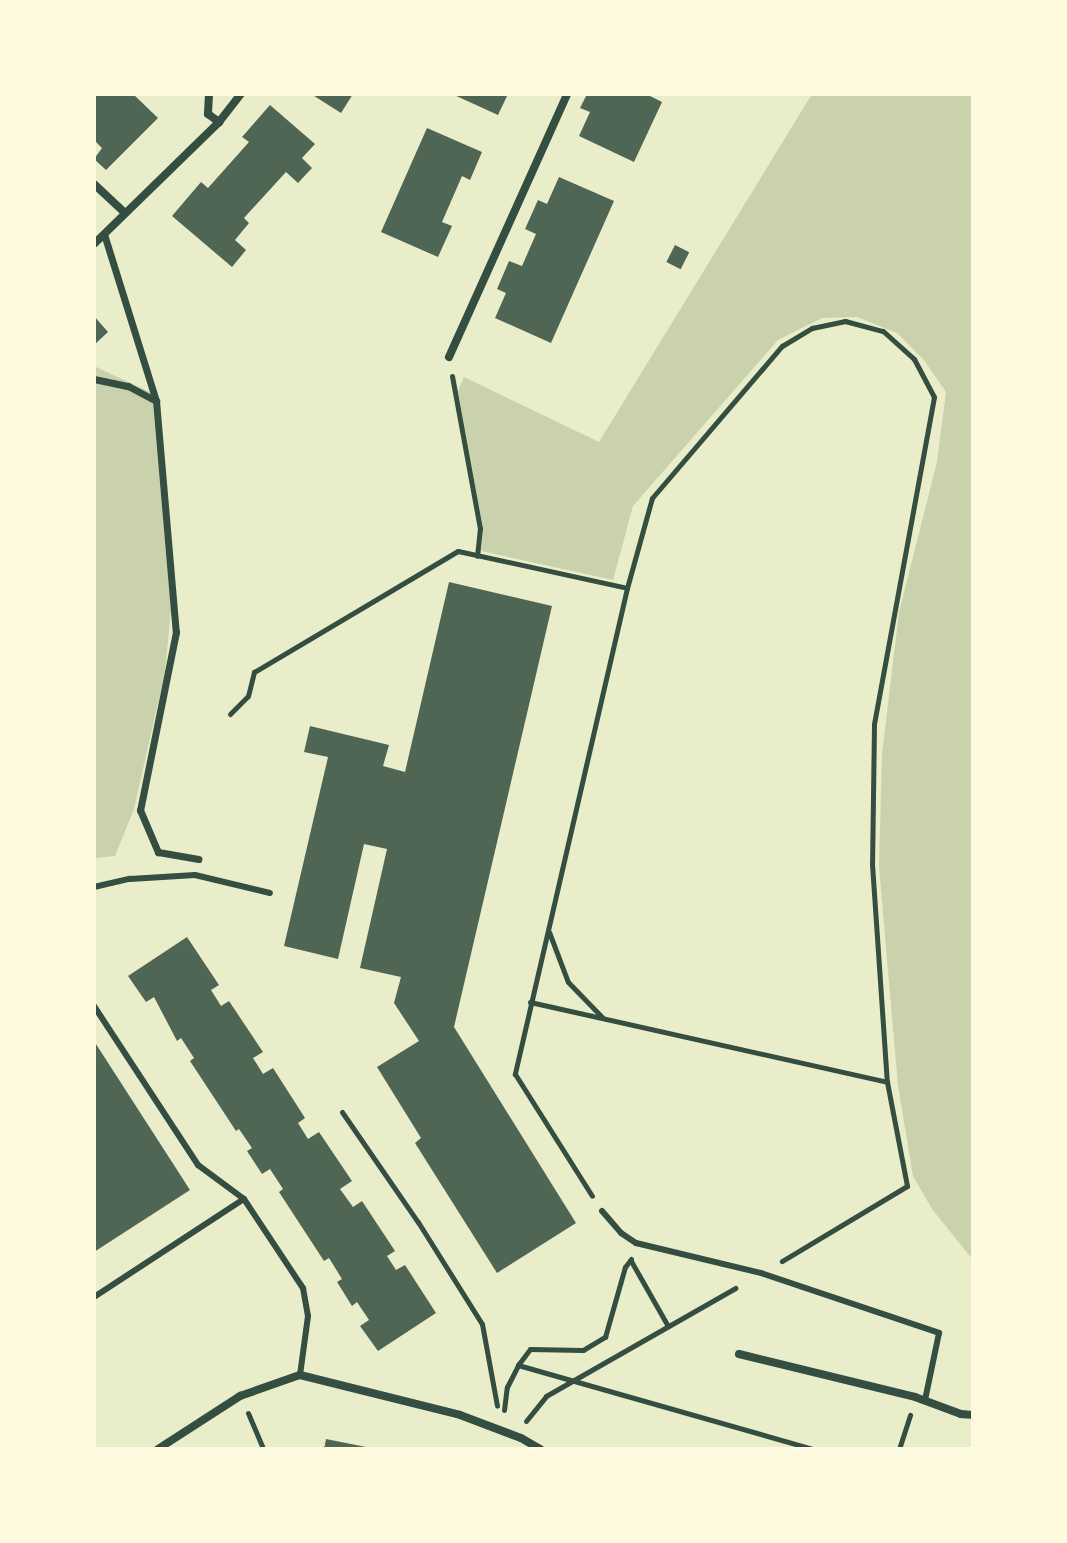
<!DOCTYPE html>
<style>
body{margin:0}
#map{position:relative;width:1067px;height:1543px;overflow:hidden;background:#e9edc9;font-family:"PT Sans Narrow",sans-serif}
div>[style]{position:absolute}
.green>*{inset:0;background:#cad2ad}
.building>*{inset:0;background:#4f6655;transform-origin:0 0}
.path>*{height:5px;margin:-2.5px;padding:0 2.5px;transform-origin:2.5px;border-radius:2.5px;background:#344e41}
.service>*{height:6px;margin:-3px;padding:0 3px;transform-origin:3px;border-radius:3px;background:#344e41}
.pedestrian>*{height:7px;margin:-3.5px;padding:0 3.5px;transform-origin:3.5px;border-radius:3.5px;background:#344e41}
.minor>*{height:8px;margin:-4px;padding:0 4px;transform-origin:4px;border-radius:4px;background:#344e41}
span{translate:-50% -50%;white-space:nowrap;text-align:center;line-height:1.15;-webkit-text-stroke:6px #fefae0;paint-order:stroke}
.frame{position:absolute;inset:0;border:96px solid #fefae0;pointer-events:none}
</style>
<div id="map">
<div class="green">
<div style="clip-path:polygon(812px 94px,973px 94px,973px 1260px,932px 1209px,913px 1176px,898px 1086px,879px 867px,882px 754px,899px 612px,937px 462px,946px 392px,924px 360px,897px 333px,857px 317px,822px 318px,778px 340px,633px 506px,613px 580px,481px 551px,483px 528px,458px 391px,464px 377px,599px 442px)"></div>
<div style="clip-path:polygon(94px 366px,152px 393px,171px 609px,165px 672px,134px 809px,115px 856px,94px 858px)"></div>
</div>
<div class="building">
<div style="clip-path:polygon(94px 94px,133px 94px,158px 118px,106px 170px,94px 159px,102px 148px,96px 142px,94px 144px)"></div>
<div style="clip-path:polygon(311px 94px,353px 94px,341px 113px)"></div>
<div style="clip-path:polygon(452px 94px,508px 94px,498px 115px)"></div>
<div style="clip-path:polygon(587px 94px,646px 94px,662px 102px,634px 162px,579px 136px,590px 112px,580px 108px)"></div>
<div style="clip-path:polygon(270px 105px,315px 144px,302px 158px,312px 168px,298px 183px,286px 172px,244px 218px,249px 223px,235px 240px,246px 250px,232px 267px,172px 216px,201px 182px,208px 188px,249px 142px,242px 137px)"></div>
<div style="clip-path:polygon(427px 128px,482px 152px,470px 180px,462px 176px,442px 222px,452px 226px,438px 257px,381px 232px)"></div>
<div style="clip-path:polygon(559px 177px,614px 201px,551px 343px,495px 318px,506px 293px,497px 289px,509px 261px,522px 266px,536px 234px,525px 229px,538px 200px,547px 204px)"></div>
<div style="left:675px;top:245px;width:16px;height:19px;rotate:27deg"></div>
<div style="clip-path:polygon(94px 316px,108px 332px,94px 345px)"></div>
<div style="clip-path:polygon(449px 582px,552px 606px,454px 1027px,576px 1223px,497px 1273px,415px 1143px,421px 1138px,377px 1067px,419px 1041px,394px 1003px,401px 977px,360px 968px,387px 849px,364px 844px,338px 959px,284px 946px,328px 757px,304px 752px,310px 726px,389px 745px,383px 766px,405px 772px)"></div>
<div style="clip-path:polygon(187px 937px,219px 985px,211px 990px,221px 1006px,229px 1001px,263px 1052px,253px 1058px,263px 1074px,273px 1068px,305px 1118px,298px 1123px,308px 1139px,319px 1132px,352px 1181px,340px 1189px,353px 1207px,362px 1201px,395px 1251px,387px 1256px,396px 1270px,405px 1265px,436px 1313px,378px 1351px,360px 1326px,369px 1320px,357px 1302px,352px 1306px,337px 1282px,342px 1279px,329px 1258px,324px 1261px,279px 1192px,283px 1189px,270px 1169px,262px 1174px,247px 1151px,252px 1148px,239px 1129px,236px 1131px,190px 1061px,194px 1058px,181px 1038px,177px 1041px,154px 997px,146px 1002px,128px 976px)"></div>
<div style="clip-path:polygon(94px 1041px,190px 1190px,94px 1252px)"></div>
<div style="clip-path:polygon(326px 1439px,371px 1448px,370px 1449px,324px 1449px)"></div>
</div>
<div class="path">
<div style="left:452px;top:376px;width:155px;rotate:79.6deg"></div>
<div style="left:480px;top:528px;width:28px;rotate:96deg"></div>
<div style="left:627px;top:588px;width:93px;rotate:-74.5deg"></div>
<div style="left:652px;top:498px;width:200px;rotate:-49.5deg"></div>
<div style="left:782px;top:346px;width:35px;rotate:-31deg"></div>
<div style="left:812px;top:328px;width:34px;rotate:-12deg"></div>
<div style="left:845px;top:321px;width:39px;rotate:15deg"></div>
<div style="left:883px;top:331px;width:42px;rotate:42.1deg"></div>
<div style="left:914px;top:359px;width:43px;rotate:62.2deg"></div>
<div style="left:934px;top:397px;width:333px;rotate:100.4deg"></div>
<div style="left:874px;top:725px;width:139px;rotate:90.8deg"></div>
<div style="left:872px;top:864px;width:219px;rotate:86.1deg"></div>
<div style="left:887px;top:1082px;width:106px;rotate:79.1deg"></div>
<div style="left:907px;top:1186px;width:146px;rotate:149deg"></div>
<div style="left:230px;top:714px;width:25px;rotate:-45deg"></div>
<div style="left:248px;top:696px;width:25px;rotate:-76deg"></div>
<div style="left:254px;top:672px;width:237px;rotate:-30.7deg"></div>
<div style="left:458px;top:551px;width:173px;rotate:12.3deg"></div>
<div style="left:627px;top:588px;width:499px;rotate:103deg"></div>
<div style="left:515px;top:1074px;width:144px;rotate:57.7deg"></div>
<div style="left:549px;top:932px;width:53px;rotate:69.2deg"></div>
<div style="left:568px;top:982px;width:49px;rotate:45.8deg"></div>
<div style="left:530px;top:1002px;width:366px;rotate:12.6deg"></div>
<div style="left:342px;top:1112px;width:134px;rotate:55.4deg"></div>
<div style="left:418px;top:1222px;width:120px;rotate:57.9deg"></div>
<div style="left:482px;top:1324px;width:83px;rotate:79.6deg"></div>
<div style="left:631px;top:1261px;width:75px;rotate:60.4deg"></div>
<div style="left:518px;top:1365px;width:20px;rotate:-53deg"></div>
<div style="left:530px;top:1349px;width:53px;rotate:1.1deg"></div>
<div style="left:583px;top:1350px;width:26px;rotate:-31deg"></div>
<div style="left:605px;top:1337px;width:73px;rotate:-74.1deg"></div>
<div style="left:625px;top:1267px;width:10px;rotate:-53deg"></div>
<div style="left:504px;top:1410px;width:23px;rotate:-83deg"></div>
<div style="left:507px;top:1387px;width:25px;rotate:-63deg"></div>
<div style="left:518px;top:1365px;width:306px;rotate:15.9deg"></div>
<div style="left:248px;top:1413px;width:39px;rotate:67deg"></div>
<div style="left:526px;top:1421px;width:32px;rotate:-51deg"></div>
<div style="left:546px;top:1396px;width:218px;rotate:-29.7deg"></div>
<div style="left:899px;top:1449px;width:36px;rotate:-72deg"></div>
</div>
<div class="service">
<div style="left:94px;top:887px;width:37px;rotate:-13deg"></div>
<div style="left:130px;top:879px;width:65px;rotate:-3.5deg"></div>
<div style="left:195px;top:875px;width:77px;rotate:13.5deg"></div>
<div style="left:94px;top:1006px;width:190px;rotate:56.8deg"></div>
<div style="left:198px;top:1165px;width:57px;rotate:36.5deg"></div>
<div style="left:244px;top:1199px;width:107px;rotate:56.5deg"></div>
<div style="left:303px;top:1288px;width:28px;rotate:80deg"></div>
<div style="left:308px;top:1316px;width:60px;rotate:97.7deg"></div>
<div style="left:602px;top:1211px;width:29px;rotate:49deg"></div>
<div style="left:621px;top:1233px;width:18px;rotate:34deg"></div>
<div style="left:636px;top:1243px;width:129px;rotate:13.5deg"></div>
<div style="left:761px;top:1273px;width:188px;rotate:18.6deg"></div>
<div style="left:939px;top:1333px;width:68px;rotate:101.8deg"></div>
<div style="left:94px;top:1297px;width:179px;rotate:-33.2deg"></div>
</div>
<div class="pedestrian">
<div style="left:104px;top:234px;width:175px;rotate:72.7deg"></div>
<div style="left:94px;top:379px;width:35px;rotate:12deg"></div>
<div style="left:128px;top:386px;width:32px;rotate:28deg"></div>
<div style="left:156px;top:401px;width:232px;rotate:85.1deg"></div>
<div style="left:176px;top:632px;width:182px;rotate:101.4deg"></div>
<div style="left:140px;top:810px;width:46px;rotate:66.8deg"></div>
<div style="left:158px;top:852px;width:41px;rotate:9.9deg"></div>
</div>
<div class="minor">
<div style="left:209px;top:94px;width:20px;rotate:93deg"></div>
<div style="left:208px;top:114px;width:14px;rotate:36deg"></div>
<div style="left:94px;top:184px;width:42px;rotate:43.1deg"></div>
<div style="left:94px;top:244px;width:175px;rotate:-44.3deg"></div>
<div style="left:219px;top:122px;width:36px;rotate:-52deg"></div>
<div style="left:449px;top:357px;width:288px;rotate:-65.8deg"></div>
<div style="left:739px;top:1354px;width:181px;rotate:13.7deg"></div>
<div style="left:915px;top:1397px;width:49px;rotate:20.3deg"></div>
<div style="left:961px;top:1414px;width:12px;rotate:5deg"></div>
<div style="left:158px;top:1449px;width:98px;rotate:-32.9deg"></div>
<div style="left:240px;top:1396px;width:64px;rotate:-19.3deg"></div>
<div style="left:300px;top:1375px;width:165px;rotate:14deg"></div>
<div style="left:460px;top:1415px;width:65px;rotate:20.7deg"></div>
<div style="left:521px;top:1438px;width:22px;rotate:30deg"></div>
</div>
<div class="frame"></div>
</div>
